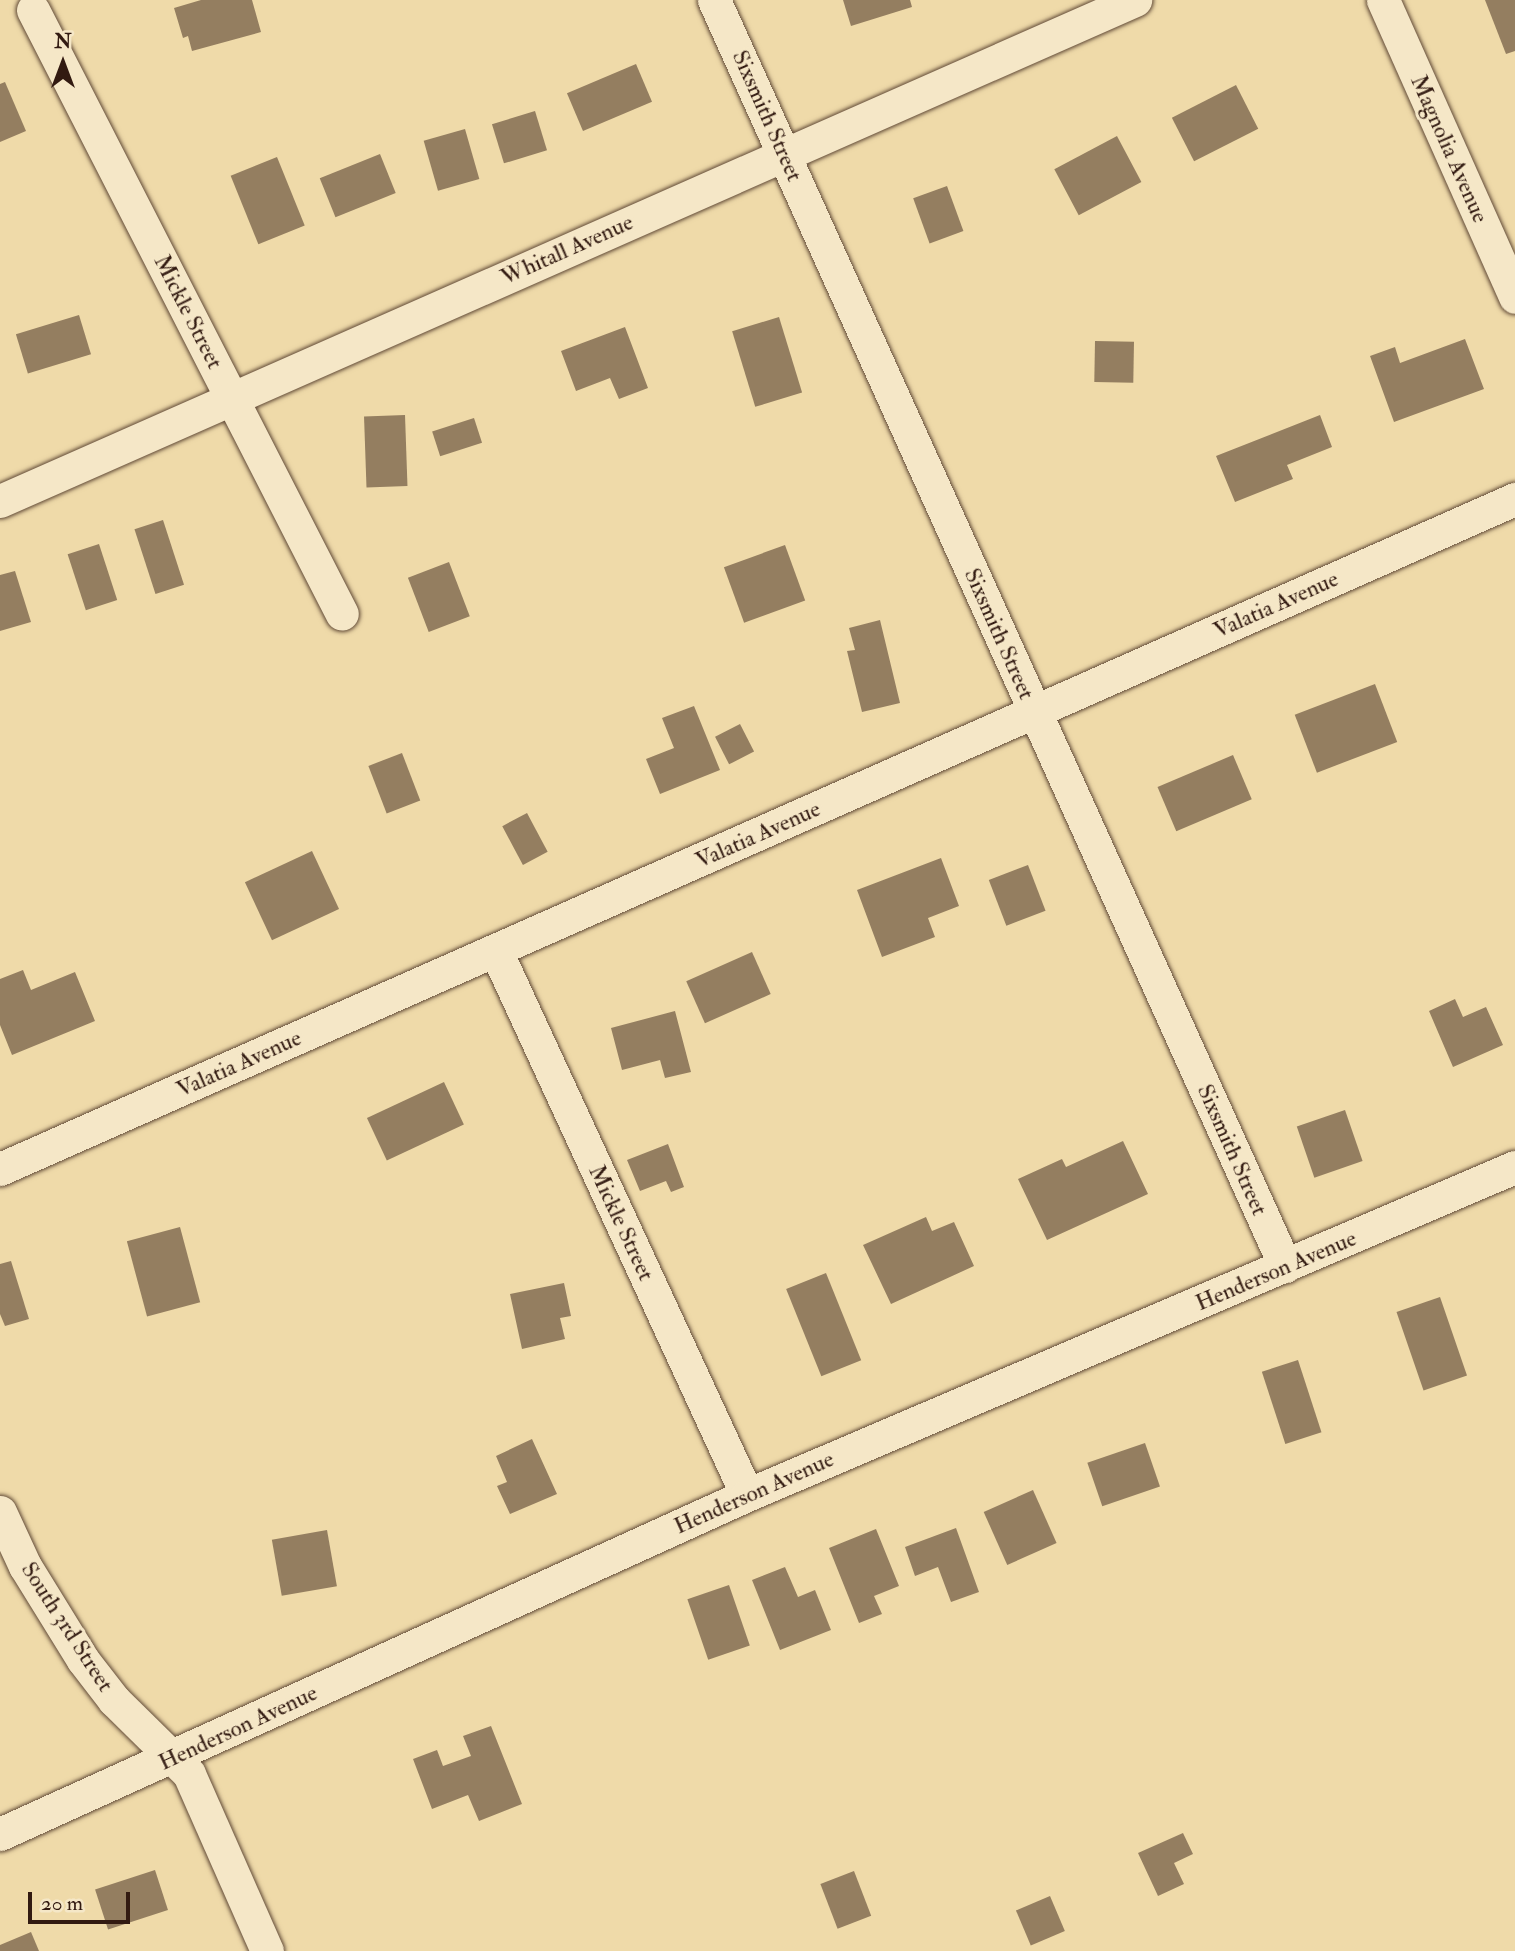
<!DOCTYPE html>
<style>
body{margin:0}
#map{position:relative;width:1515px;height:1951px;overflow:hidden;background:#efdaa9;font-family:"IM FELL Double Pica",serif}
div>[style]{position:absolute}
.building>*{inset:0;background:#947e60;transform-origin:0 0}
.roads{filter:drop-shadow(0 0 2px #614a37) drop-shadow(0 0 2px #614a37)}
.minor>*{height:33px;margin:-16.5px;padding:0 16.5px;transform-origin:16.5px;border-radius:16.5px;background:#f5e7c7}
span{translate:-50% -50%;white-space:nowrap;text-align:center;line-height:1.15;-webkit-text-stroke:6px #f5e7c7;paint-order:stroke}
.street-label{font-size:23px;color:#321a11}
.north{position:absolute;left:28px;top:28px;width:70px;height:70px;-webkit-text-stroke:5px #f5e7c7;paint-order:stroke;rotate:0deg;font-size:19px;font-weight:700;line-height:28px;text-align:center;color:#321a11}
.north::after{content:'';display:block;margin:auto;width:24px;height:32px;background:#321a11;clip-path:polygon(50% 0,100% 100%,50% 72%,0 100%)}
.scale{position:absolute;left:28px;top:1892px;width:102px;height:32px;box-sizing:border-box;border:4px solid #321a11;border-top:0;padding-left:9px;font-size:21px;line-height:24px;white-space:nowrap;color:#321a11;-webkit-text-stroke:5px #f5e7c7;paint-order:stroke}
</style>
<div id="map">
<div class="building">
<div style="clip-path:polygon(201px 0,252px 0,261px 32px,192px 51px,188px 36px,183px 38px,174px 8px)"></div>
<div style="clip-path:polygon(843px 0,910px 0,912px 7px,851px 26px)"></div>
<div style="clip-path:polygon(1485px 0,1515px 0,1515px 51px,1506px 54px)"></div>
<div style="left:636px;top:64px;width:41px;height:75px;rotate:67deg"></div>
<div style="clip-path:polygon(5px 82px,26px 131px,0 142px,0 84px)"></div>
<div style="left:1236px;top:85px;width:49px;height:72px;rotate:63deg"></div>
<div style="left:535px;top:111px;width:41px;height:45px;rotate:73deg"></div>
<div style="left:465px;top:129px;width:52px;height:43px;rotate:74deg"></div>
<div style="left:1117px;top:136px;width:52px;height:71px;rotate:62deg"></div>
<div style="left:380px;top:154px;width:42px;height:65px;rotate:68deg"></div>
<div style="left:277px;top:157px;width:74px;height:50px;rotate:68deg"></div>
<div style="left:947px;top:186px;width:48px;height:36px;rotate:70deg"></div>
<div style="left:79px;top:315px;width:41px;height:66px;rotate:73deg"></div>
<div style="left:779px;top:317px;width:79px;height:49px;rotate:73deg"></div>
<div style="clip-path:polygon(625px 327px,648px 388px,619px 399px,610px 378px,576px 391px,561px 351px)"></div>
<div style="clip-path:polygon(1465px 339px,1484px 389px,1394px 422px,1370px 356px,1395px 347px,1400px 363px)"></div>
<div style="left:1095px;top:341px;width:39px;height:41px;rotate:1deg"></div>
<div style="left:405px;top:415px;width:71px;height:41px;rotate:88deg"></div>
<div style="clip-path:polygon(1320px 415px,1332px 447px,1287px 465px,1293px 479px,1235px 502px,1216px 456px)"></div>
<div style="left:474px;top:418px;width:26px;height:44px;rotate:72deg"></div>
<div style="left:163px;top:520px;width:68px;height:30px;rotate:72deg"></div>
<div style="left:99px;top:544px;width:59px;height:33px;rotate:72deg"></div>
<div style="left:785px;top:545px;width:59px;height:65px;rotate:70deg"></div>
<div style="left:449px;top:562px;width:58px;height:44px;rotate:69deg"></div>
<div style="clip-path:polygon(15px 571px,31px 622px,0 631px,0 575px)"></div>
<div style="clip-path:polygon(880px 620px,900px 703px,862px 712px,847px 651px,855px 650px,849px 628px)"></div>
<div style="left:1375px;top:684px;width:62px;height:86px;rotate:69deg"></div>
<div style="clip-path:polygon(694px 706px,720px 770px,660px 794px,646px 759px,674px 748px,662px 718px)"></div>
<div style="left:740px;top:724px;width:31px;height:28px;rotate:63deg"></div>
<div style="left:402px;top:753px;width:51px;height:36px;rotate:69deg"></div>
<div style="left:1233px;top:755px;width:48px;height:82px;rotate:67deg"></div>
<div style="left:527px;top:813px;width:44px;height:28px;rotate:62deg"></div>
<div style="left:312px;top:851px;width:64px;height:74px;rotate:65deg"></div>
<div style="clip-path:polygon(941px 858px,959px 906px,928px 918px,935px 937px,882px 957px,857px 890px)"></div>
<div style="left:1028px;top:865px;width:49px;height:42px;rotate:69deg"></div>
<div style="left:752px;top:952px;width:46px;height:72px;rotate:66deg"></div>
<div style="clip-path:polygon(23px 970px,31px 990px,75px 972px,95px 1021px,12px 1055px,0 1025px,0 979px)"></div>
<div style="clip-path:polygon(1455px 999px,1463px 1017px,1486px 1007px,1503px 1045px,1453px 1067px,1429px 1011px)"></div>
<div style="clip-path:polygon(675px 1011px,691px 1072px,665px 1078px,660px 1060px,622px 1070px,611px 1028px)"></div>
<div style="left:444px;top:1082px;width:47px;height:85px;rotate:65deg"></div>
<div style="left:1345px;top:1110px;width:54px;height:51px;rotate:71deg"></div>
<div style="clip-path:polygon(1123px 1141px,1148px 1194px,1047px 1240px,1018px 1179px,1062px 1159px,1066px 1167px)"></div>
<div style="clip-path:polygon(668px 1144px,684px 1187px,671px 1192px,666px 1181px,640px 1191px,627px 1160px)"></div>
<div style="clip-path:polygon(926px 1217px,932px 1231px,954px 1222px,974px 1266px,891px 1304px,863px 1245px)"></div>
<div style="left:180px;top:1227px;width:78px;height:55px;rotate:75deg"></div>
<div style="clip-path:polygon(11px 1261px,29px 1319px,5px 1326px,0 1314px,0 1264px)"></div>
<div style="left:826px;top:1273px;width:94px;height:43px;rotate:68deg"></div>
<div style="clip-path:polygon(564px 1283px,571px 1316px,560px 1318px,565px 1339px,522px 1349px,510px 1294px)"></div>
<div style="left:1440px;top:1297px;width:83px;height:46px;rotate:71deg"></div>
<div style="left:1298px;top:1360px;width:76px;height:38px;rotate:72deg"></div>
<div style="clip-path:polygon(532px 1439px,557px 1494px,510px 1514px,497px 1486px,507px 1482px,496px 1456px)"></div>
<div style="left:1145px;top:1443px;width:46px;height:61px;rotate:71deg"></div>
<div style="left:1033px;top:1490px;width:58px;height:54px;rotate:66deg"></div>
<div style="clip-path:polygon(956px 1528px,979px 1592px,951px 1602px,938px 1567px,915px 1576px,905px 1547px)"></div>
<div style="clip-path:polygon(876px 1529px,899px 1586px,874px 1596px,882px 1614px,859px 1623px,829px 1548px)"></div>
<div style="left:327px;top:1530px;width:57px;height:56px;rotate:80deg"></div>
<div style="clip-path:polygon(785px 1567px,798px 1597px,815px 1590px,831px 1630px,780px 1650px,752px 1580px)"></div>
<div style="left:729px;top:1585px;width:64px;height:44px;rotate:71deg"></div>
<div style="clip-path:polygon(491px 1726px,522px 1804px,479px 1821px,468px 1795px,432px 1809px,413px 1759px,437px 1750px,443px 1766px,471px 1756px,463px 1736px)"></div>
<div style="clip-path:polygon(1183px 1833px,1193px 1854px,1174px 1863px,1184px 1884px,1158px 1896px,1138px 1853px)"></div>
<div style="left:155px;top:1870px;width:42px;height:63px;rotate:72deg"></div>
<div style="left:854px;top:1871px;width:48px;height:36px;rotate:69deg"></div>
<div style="left:1050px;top:1896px;width:38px;height:37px;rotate:67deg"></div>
<div style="clip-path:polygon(31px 1932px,39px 1951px,0 1951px,0 1945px)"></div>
</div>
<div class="roads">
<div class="minor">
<div style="left:714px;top:0;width:1389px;rotate:65.72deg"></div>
<div style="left:1383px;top:0;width:325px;rotate:66deg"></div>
<div style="left:33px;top:10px;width:678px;rotate:62.91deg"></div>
<div style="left:0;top:501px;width:1241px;rotate:-23.82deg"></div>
<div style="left:496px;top:951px;width:599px;rotate:65.23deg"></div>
<div style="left:0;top:1169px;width:1657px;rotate:-23.86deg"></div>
<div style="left:0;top:1512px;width:60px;rotate:65.2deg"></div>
<div style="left:25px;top:1566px;width:110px;rotate:58.3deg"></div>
<div style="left:83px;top:1660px;width:51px;rotate:52.2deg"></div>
<div style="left:114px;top:1700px;width:105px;rotate:44.6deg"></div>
<div style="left:189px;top:1774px;width:193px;rotate:66.2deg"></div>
<div style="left:0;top:1834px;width:820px;rotate:-24.41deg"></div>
<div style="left:747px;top:1495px;width:835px;rotate:-23.13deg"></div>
</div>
</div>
<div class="street-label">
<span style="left:767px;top:116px;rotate:66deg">Sixsmith Street</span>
<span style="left:1449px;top:149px;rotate:66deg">Magnolia Avenue</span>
<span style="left:567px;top:250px;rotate:-24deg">Whitall Avenue</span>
<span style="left:188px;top:312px;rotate:63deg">Mickle Street</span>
<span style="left:1276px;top:605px;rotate:-24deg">Valatia Avenue</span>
<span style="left:999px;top:634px;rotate:66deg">Sixsmith Street</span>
<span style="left:758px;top:835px;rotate:-24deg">Valatia Avenue</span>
<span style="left:239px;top:1064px;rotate:-24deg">Valatia Avenue</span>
<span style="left:1232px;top:1150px;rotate:66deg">Sixsmith Street</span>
<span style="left:621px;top:1223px;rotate:65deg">Mickle Street</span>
<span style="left:1276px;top:1271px;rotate:-23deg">Henderson Avenue</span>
<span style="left:754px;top:1493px;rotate:-24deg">Henderson Avenue</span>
<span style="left:67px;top:1627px;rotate:57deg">South 3rd Street</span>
<span style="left:238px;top:1728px;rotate:-25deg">Henderson Avenue</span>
</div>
<div class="north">N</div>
<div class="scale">20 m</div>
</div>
